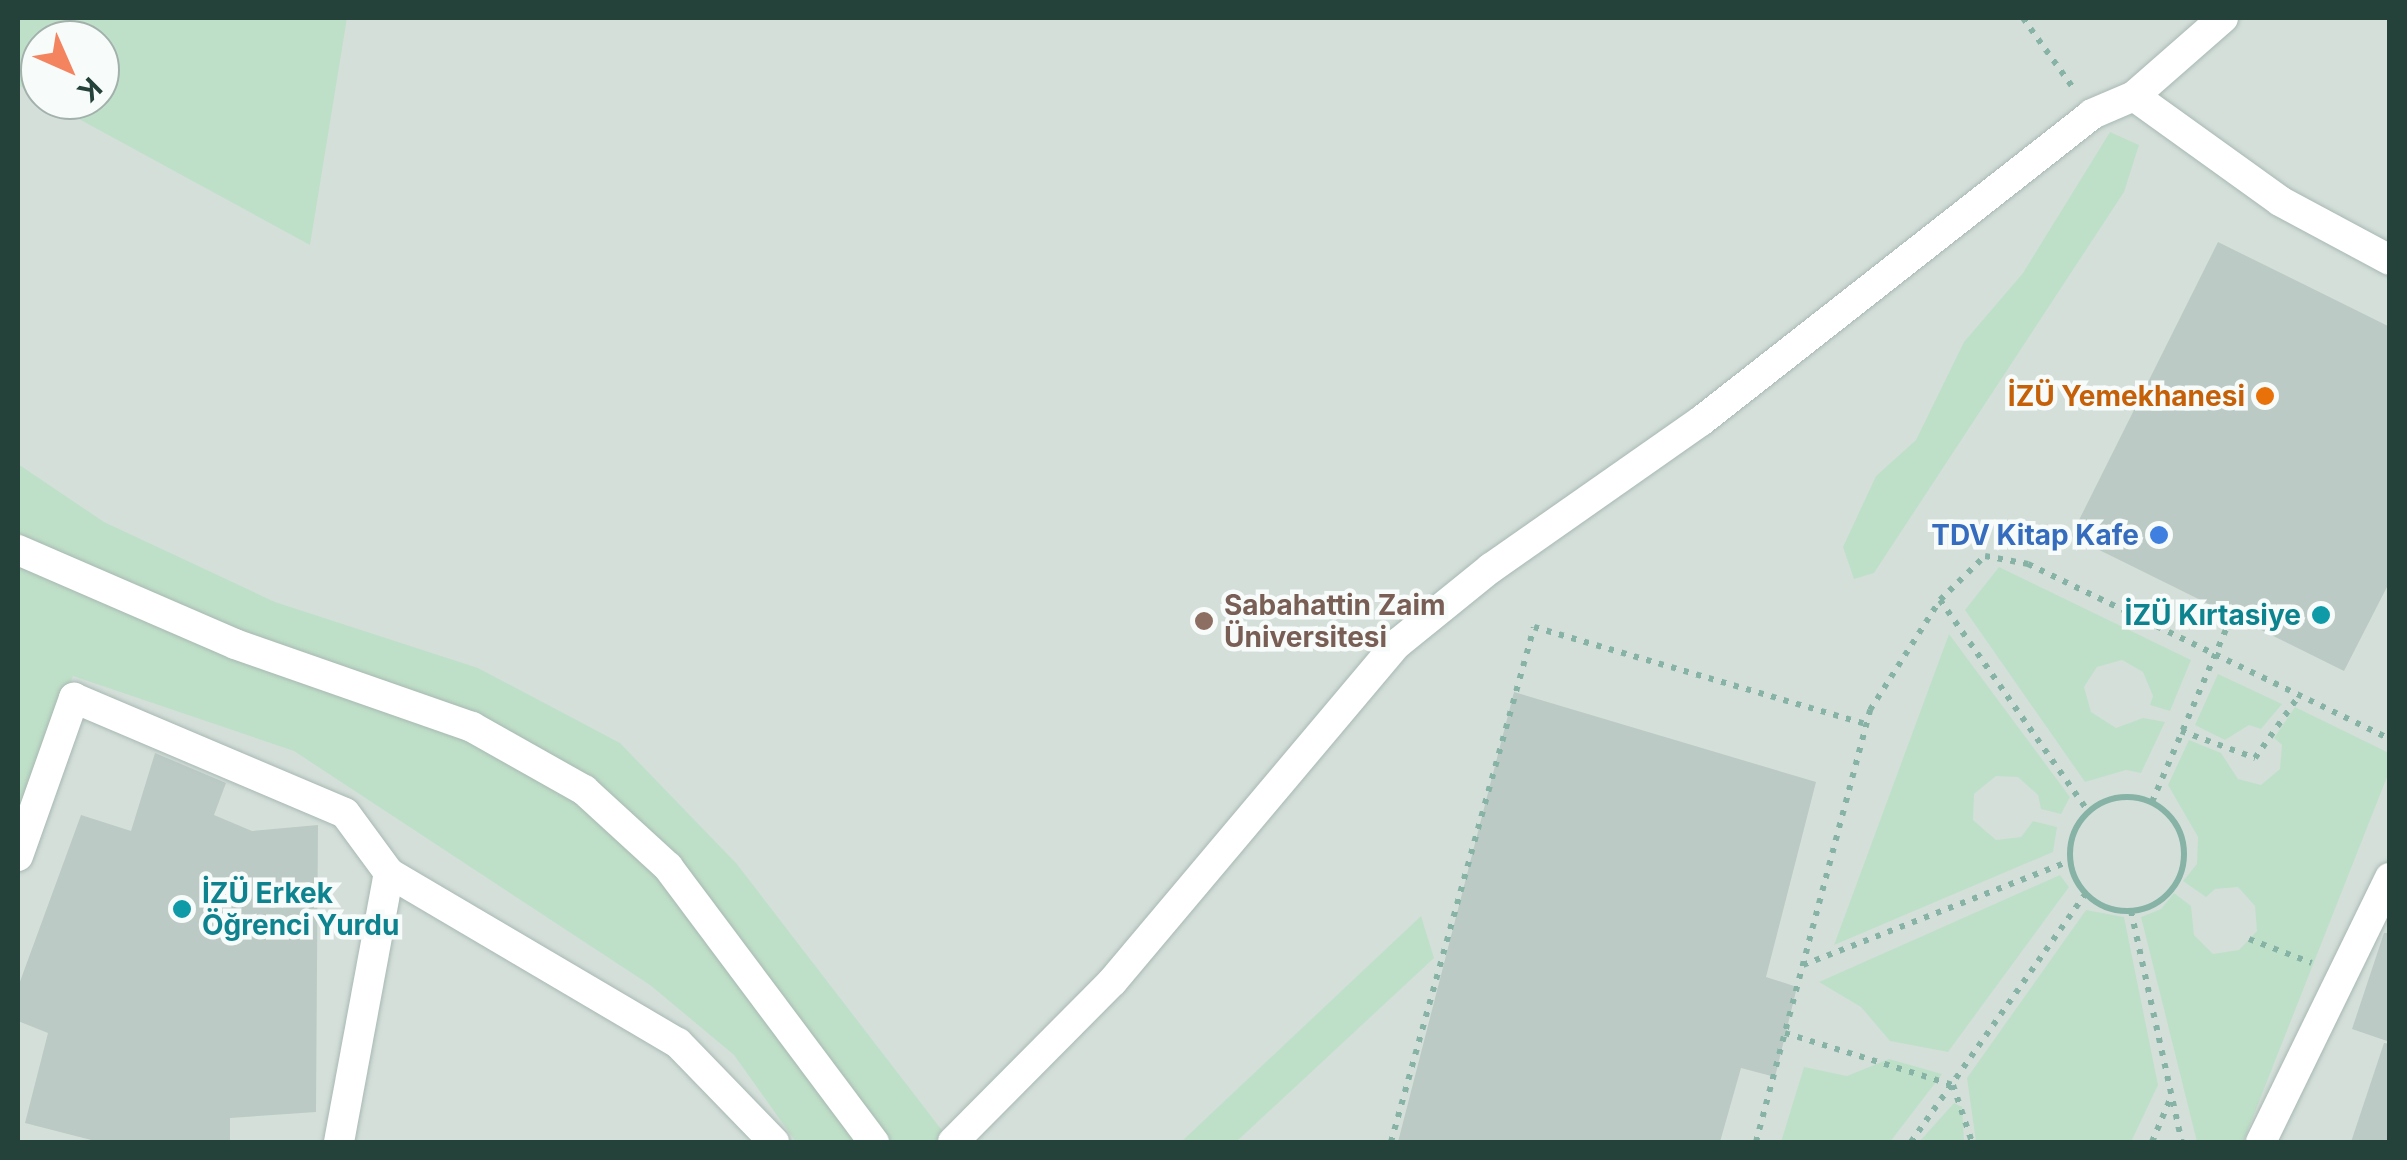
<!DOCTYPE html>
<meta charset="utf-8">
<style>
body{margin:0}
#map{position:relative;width:2407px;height:1160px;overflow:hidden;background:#e6efeb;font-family:Inter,sans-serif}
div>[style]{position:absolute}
.built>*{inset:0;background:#d4dfda}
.green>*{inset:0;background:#bfe0c8}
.building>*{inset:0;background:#bbcac4}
.path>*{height:6px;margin-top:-3px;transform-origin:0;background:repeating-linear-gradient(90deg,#86b3a5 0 5px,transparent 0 13px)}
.path>.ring{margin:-3px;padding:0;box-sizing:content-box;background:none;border:6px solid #86b3a5;border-radius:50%}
.roads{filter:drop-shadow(0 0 2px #a8b8b2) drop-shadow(0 0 2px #a8b8b2)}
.minor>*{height:30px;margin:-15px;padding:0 15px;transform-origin:15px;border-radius:15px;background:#fff}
.dots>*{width:28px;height:28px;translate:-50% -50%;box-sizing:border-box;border:5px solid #f7fbf9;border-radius:50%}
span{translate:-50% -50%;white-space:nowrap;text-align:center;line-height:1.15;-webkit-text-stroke:9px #f7fbf9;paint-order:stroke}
.food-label{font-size:28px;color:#c56008;font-weight:700}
.right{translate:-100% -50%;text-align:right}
.shop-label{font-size:28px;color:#366cbe;font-weight:700}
.education-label{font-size:28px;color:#785e54;font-weight:700}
.left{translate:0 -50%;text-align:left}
.culture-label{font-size:28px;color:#0d838f;font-weight:700}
.frame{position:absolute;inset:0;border:20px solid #24423a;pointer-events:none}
.north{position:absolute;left:20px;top:20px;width:100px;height:100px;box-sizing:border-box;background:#f7fbf9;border:2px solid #a3b1ad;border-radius:50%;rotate:135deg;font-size:28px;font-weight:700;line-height:40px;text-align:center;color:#24423a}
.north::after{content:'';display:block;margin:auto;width:35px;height:45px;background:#f4845f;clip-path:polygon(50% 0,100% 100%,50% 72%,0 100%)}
</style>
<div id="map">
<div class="built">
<div style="clip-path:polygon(evenodd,18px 18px,2389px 18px,2389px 1142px,18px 1142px,18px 18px,40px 40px,100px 40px,100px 100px,40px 100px,40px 40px)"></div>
</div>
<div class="green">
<div style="clip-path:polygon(18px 18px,347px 18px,310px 245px,44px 100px,100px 100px,100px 40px,40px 40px,40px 98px,18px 85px)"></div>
<div style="clip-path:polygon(2110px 132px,2139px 145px,2124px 192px,1874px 573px,1854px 579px,1843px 547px,1876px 476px,1916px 440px,1964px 342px,2023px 273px)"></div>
<div style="clip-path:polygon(18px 464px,104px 522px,275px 602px,478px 668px,620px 743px,736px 863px,951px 1142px,796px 1142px,734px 1055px,650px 985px,294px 751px,73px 676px,18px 829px)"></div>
<div style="clip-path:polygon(1999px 567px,2191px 660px,2170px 711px,2150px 705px,2153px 696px,2143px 672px,2122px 660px,2097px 667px,2084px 687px,2091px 712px,2116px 728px,2143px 718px,2165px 722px,2141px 773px,2126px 770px,2085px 782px,1965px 610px)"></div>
<div style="clip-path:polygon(1949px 634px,2070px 797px,2061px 814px,2041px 809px,2038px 795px,2018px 777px,1996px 776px,1974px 794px,1973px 820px,1996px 840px,2021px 837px,2033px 821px,2057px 827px,2053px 852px,1834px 945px)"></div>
<div style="clip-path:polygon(2218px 674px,2282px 704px,2261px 729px,2249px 725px,2225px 740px,2195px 725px)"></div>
<div style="clip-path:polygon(2295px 707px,2389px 753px,2389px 772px,2243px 1142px,2197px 1142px,2141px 917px,2161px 909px,2174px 893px,2191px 906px,2194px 935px,2213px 954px,2239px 950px,2257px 931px,2255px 906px,2238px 887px,2215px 889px,2206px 897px,2183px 881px,2197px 864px,2198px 837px,2168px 785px,2189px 740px,2221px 753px,2238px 779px,2261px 785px,2280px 769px,2282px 745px,2274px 738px)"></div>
<div style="clip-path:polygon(2060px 875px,2069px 887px,1948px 1052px,1890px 1041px,1861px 1007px,1819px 982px)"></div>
<div style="clip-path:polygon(2086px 910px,2124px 917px,2158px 1085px,2131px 1142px,1976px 1142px,1967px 1078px)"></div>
<div style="clip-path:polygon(1421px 916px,1434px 958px,1236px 1142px,1181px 1142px)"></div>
<div style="clip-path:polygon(1889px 1059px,1942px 1074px,1890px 1142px,1781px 1142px,1804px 1067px,1847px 1076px)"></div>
<div style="clip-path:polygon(1954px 1103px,1962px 1107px,1964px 1142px,1919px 1142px)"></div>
</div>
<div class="building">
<div style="clip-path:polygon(2218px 242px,2390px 327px,2390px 581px,2344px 671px,2071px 536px)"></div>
<div style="clip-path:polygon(1514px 692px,1816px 782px,1766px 977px,1797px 987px,1775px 1077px,1741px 1068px,1720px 1142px,1398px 1142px)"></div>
<div style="clip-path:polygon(155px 753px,226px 783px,214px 815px,252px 831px,318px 825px,316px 1112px,230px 1118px,230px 1142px,99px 1142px,25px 1123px,48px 1033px,18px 1021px,18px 987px,81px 815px,131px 831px)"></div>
<div style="clip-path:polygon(2384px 933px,2390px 933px,2390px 1042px,2352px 1029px)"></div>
<div style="clip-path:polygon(2384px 1043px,2390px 1044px,2390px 1142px,2351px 1142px)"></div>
</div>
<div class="path">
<div style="left:2023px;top:18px;width:87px;rotate:54.3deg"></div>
<div style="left:1940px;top:600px;width:258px;rotate:55deg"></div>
<div style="left:2181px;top:731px;width:79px;rotate:20deg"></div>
<div style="left:2255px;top:758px;width:75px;rotate:-54.8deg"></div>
<div class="ring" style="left:2070px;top:797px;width:108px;height:108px"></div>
<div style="left:2152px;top:802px;width:203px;rotate:-66.8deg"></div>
<div style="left:2131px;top:911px;width:237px;rotate:77.6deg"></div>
<div style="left:2249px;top:939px;width:67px;rotate:20.9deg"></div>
<div style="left:1803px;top:965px;width:287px;rotate:-21.3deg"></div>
<div style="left:1785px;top:1033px;width:176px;rotate:17.2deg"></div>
<div style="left:1953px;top:1085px;width:60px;rotate:71.6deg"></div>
<div style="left:1391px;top:1142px;width:534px;rotate:-74.48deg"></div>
<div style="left:1534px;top:627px;width:346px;rotate:16.3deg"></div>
<div style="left:1756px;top:1142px;width:447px;rotate:-75.2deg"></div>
<div style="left:1870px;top:710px;width:130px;rotate:-57.5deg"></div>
<div style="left:1940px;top:600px;width:63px;rotate:-44.4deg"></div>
<div style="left:1985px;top:556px;width:44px;rotate:10.5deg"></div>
<div style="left:2028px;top:564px;width:402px;rotate:25.8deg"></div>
<div style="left:1911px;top:1142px;width:303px;rotate:-54.9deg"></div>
<div style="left:2152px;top:1142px;width:49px;rotate:-67.1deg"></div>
</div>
<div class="roads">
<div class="minor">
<div style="left:2223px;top:18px;width:118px;rotate:138.8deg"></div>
<div style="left:2134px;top:96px;width:180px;rotate:35.7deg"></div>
<div style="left:2280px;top:201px;width:125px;rotate:28.2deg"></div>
<div style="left:18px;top:550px;width:236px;rotate:23.4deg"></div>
<div style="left:235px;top:644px;width:251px;rotate:19.3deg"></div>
<div style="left:472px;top:727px;width:129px;rotate:29.4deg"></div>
<div style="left:584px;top:790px;width:114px;rotate:42.5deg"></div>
<div style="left:668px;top:867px;width:344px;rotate:53.2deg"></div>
<div style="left:18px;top:856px;width:168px;rotate:-70.5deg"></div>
<div style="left:74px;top:698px;width:294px;rotate:23deg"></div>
<div style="left:345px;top:813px;width:74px;rotate:53.7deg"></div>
<div style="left:389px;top:873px;width:335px;rotate:30.5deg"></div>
<div style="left:678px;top:1043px;width:138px;rotate:45.9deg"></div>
<div style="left:339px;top:1142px;width:274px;rotate:-79.5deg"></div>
<div style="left:953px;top:1142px;width:226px;rotate:-45.2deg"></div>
<div style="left:1112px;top:982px;width:442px;rotate:-49.9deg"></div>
<div style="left:1397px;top:644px;width:121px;rotate:-39deg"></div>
<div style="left:1491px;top:568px;width:256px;rotate:-35deg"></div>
<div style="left:1701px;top:421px;width:497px;rotate:-38.1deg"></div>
<div style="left:2092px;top:114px;width:46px;rotate:-23.2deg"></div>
<div style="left:2261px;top:1142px;width:294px;rotate:-64deg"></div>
</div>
</div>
<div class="dots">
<div style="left:2265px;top:396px;background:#e8710a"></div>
<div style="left:2159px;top:535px;background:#3f7fe0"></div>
<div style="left:2321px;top:615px;background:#0f9aa8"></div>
<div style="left:1204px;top:621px;background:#8d6e63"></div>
<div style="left:182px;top:909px;background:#0f9aa8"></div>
</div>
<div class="food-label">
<span class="right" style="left:2245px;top:396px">İZÜ Yemekhanesi</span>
</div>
<div class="shop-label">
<span class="right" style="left:2139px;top:535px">TDV Kitap Kafe</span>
</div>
<div class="education-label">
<span class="left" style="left:1224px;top:621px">Sabahattin Zaim<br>Üniversitesi</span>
</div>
<div class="culture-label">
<span class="right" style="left:2301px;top:615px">İZÜ Kırtasiye</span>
<span class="left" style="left:202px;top:909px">İZÜ Erkek<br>Öğrenci Yurdu</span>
</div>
<div class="frame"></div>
<div class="north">K</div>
</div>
